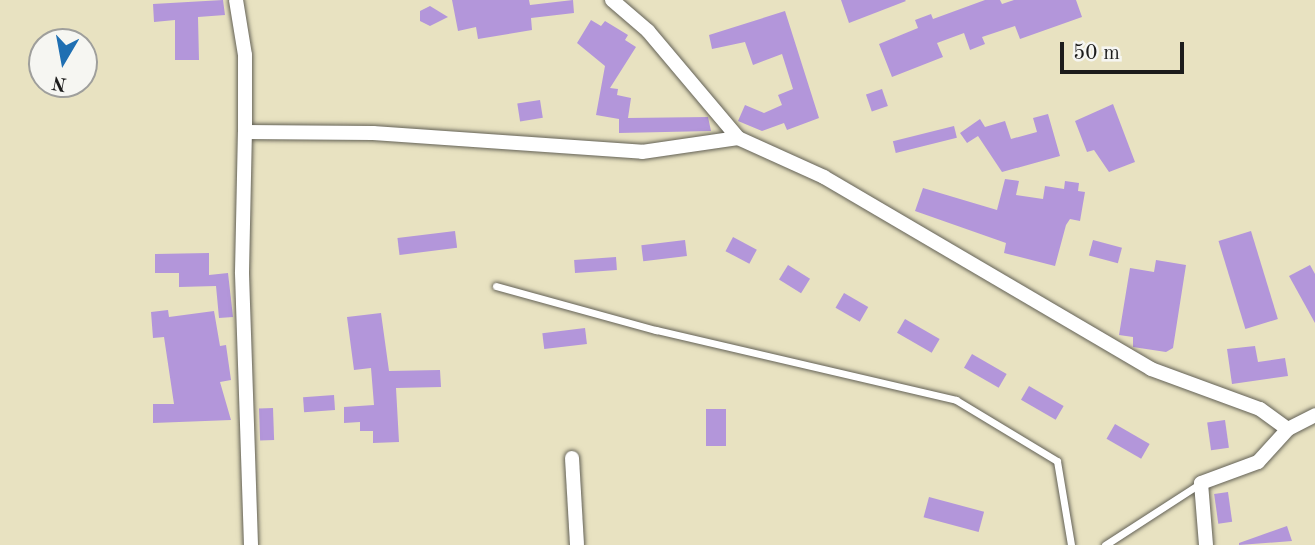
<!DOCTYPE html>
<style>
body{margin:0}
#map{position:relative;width:1315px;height:545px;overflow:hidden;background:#e8e2c1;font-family:"Old Standard TT",serif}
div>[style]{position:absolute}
.building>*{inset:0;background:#b396da;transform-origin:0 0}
.roads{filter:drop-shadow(0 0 2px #636156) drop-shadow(0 0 2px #636156)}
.service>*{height:7px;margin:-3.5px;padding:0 3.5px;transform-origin:3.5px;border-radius:3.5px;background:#fff}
.minor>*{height:14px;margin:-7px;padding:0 7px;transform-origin:7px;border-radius:7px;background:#fff}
span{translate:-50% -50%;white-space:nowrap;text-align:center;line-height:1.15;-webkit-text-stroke:5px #f6f6f2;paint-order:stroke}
.north{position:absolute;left:28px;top:28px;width:70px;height:70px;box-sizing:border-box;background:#f6f6f2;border:2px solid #9f9f9c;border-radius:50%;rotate:190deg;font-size:19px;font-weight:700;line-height:28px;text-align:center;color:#1c1c1c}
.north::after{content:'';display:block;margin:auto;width:24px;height:32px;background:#1f6fb2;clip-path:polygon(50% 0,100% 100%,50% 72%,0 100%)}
.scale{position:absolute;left:1060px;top:42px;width:124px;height:32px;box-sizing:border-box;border:4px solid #1c1c1c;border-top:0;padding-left:9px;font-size:21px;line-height:24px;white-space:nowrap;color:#1c1c1c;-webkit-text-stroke:5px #f6f6f2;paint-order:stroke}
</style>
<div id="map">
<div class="building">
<div style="clip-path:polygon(223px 0,225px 15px,198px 17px,199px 60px,175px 60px,175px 20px,154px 22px,153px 4px)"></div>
<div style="clip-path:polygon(452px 0,529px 0,530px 5px,573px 0,574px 13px,531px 18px,532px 30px,478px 39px,476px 27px,458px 31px)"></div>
<div style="clip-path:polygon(841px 0,905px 0,906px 1px,849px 23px)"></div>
<div style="clip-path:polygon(985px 0,1000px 0,1002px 4px,1014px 0,1076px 0,1082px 17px,1020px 39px,1015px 26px,982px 37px,985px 44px,970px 50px,964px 33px,937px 43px,943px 57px,892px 77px,879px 44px,918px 28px,915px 20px,931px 14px,933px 19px)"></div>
<div style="clip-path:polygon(430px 6px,448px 17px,430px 26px,420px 21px,420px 11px)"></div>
<div style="clip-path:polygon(785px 11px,819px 118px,787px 130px,784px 123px,762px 131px,738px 121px,745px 105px,764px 113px,782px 105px,778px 95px,793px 89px,782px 54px,753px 65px,745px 42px,712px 49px,709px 35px)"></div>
<div style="clip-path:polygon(591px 20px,601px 26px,605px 21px,628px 35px,625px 40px,636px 47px,610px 88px,618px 89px,617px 95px,631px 98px,628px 118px,708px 117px,711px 131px,619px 133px,619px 119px,596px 115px,605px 66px,577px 43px)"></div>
<div style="left:882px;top:89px;width:18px;height:17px;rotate:71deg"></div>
<div style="left:540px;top:100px;width:18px;height:23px;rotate:81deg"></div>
<div style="clip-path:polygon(1113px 104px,1135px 162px,1109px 172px,1094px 150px,1087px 152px,1075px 121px)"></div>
<div style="clip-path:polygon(1048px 114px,1060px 156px,1002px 172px,978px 136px,967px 143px,960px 133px,980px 119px,985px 127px,1005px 121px,1011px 139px,1037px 132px,1033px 118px)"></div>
<div style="left:954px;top:126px;width:12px;height:63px;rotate:76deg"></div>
<div style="clip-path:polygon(1005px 179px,1019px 181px,1016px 195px,1043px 199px,1045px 186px,1064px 189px,1065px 181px,1079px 183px,1078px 191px,1085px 192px,1080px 221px,1070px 219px,1066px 225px,1055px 266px,1004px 253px,1006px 243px,915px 211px,923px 188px,997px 210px)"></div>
<div style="left:455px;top:231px;width:17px;height:58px;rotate:83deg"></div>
<div style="left:1251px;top:231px;width:92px;height:34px;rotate:73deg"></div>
<div style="left:733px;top:237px;width:27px;height:16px;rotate:28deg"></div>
<div style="left:685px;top:240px;width:16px;height:44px;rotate:83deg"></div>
<div style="left:1093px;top:240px;width:30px;height:16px;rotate:15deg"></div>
<div style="clip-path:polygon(209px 253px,209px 275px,228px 273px,233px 317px,219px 318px,216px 286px,179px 287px,179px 273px,155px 273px,155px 254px)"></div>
<div style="left:616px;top:257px;width:13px;height:42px;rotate:86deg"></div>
<div style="clip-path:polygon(1156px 260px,1186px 265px,1173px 348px,1166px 352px,1133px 347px,1133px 337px,1119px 335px,1130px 268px,1154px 272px)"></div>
<div style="left:788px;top:265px;width:26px;height:17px;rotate:32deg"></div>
<div style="clip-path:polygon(1310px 265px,1315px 274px,1315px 323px,1289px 276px)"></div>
<div style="left:844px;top:293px;width:28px;height:17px;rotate:30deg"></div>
<div style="clip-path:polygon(168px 310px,169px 317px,214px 311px,220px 346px,226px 345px,231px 380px,220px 382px,231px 420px,153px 423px,153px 404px,174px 404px,164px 337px,153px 338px,151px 312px)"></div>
<div style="clip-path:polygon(381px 313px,389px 371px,440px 370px,441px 387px,396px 388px,399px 442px,373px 443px,373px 431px,360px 431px,360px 422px,344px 423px,344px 407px,374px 405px,371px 368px,354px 370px,347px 317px)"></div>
<div style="left:905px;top:319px;width:40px;height:16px;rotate:30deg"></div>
<div style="left:585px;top:328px;width:16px;height:43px;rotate:83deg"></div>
<div style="clip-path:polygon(1255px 346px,1258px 362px,1285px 358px,1288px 376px,1232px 384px,1227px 349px)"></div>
<div style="left:972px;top:354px;width:40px;height:16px;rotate:30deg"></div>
<div style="left:1029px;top:386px;width:40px;height:16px;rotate:30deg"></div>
<div style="left:334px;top:395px;width:15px;height:31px;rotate:86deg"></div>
<div style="left:273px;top:408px;width:32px;height:14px;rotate:88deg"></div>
<div style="left:706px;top:409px;width:20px;height:37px"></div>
<div style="left:1225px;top:420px;width:28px;height:18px;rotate:82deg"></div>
<div style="left:1115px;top:424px;width:40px;height:17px;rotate:30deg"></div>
<div style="left:1228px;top:492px;width:30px;height:14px;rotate:82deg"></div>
<div style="left:929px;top:497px;width:57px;height:21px;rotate:15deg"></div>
<div style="clip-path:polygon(1287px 526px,1292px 541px,1239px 545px,1239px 543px)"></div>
</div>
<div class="roads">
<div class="service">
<div style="left:496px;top:286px;width:166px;rotate:15.4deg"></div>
<div style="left:656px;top:330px;width:308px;rotate:13.1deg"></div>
<div style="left:956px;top:400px;width:118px;rotate:31.1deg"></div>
<div style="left:1057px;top:461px;width:85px;rotate:80.5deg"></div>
<div style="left:1105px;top:545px;width:114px;rotate:-32.9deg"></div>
</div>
<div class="minor">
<div style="left:236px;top:0;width:56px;rotate:80.7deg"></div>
<div style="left:245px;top:55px;width:77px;rotate:90deg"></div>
<div style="left:612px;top:0;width:48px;rotate:40.7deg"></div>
<div style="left:648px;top:31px;width:140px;rotate:49.9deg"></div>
<div style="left:572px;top:458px;width:87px;rotate:86.7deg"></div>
<div style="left:251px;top:545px;width:273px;rotate:-91.9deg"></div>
<div style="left:242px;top:272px;width:140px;rotate:-88.8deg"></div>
<div style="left:245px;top:132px;width:128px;rotate:0.4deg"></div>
<div style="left:373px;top:133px;width:270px;rotate:4deg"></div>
<div style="left:642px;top:152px;width:97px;rotate:-8.3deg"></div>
<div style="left:738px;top:138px;width:94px;rotate:24.4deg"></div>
<div style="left:824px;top:177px;width:379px;rotate:30.4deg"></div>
<div style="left:1151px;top:369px;width:116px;rotate:20.2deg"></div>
<div style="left:1260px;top:409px;width:34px;rotate:36deg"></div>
<div style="left:1206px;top:545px;width:62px;rotate:-94.6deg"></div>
<div style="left:1201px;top:483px;width:61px;rotate:-20.2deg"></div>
<div style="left:1258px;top:462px;width:45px;rotate:-47.7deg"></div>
<div style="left:1288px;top:429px;width:30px;rotate:-27deg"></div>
</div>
</div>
<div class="north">N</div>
<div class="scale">50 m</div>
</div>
